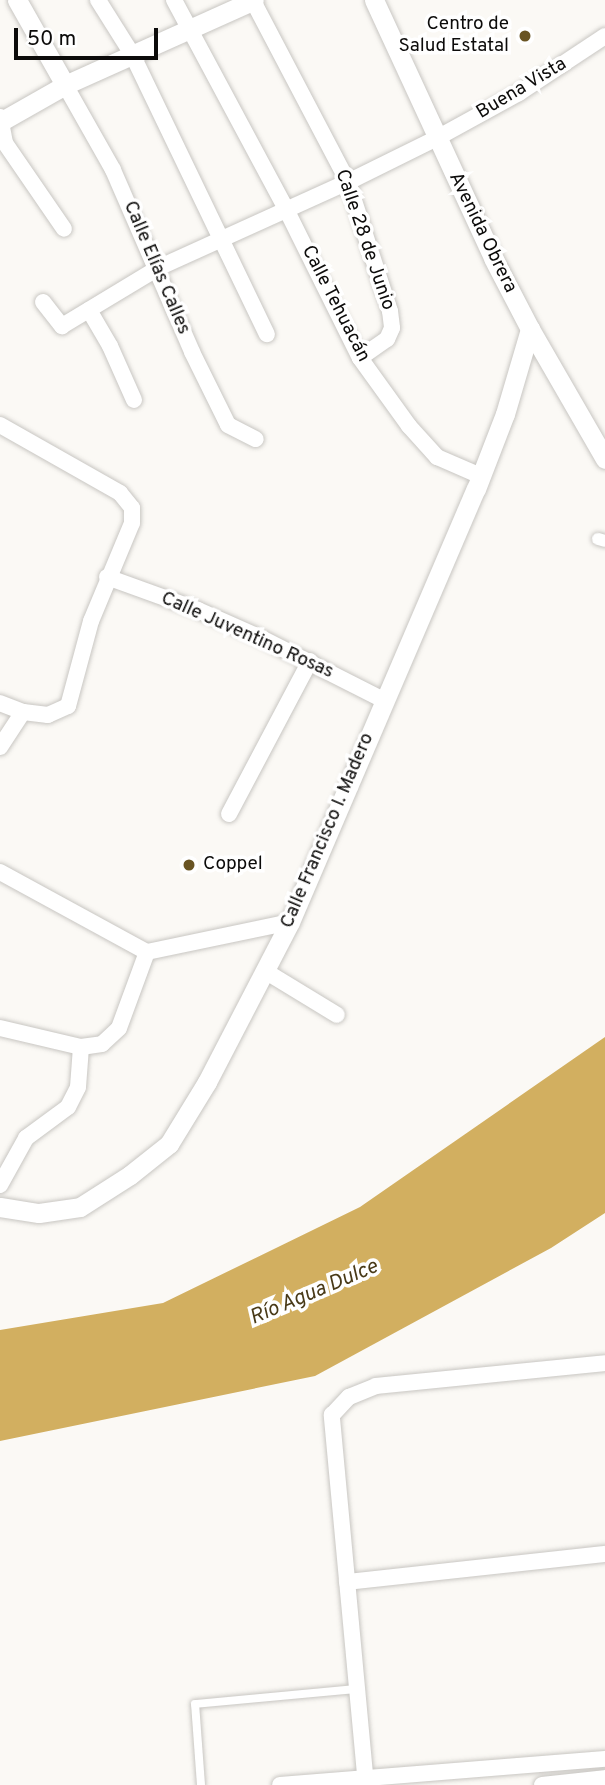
<!DOCTYPE html>
<meta charset="utf-8">
<style>
body{margin:0}
#map{position:relative;width:605px;height:1785px;overflow:hidden;background:#fbf9f5;font-family:Overpass,sans-serif}
div>[style]{position:absolute}
.water>*{inset:0;background:#d2af60}
.roads{filter:drop-shadow(0 0 2px #c8c6c2) drop-shadow(0 0 2px #c8c6c2)}
.service>*{height:8px;margin:-4px;padding:0 4px;transform-origin:4px;border-radius:4px;background:#fff}
.pedestrian>*{height:12px;margin:-6px;padding:0 6px;transform-origin:6px;border-radius:6px;background:#fff}
.minor>*{height:16px;margin:-8px;padding:0 8px;transform-origin:8px;border-radius:8px;background:#fff}
.tertiary>*{height:19px;margin:-9.5px;padding:0 9.5px;transform-origin:9.5px;border-radius:9.5px;background:#fff}
.dots>*{width:19px;height:19px;translate:-50% -50%;box-sizing:border-box;border:4px solid #fff;border-radius:50%}
span{translate:-50% -50%;white-space:nowrap;text-align:center;line-height:1.15;-webkit-text-stroke:7px #fff;paint-order:stroke}
.poi-label{font-size:19px;color:#0c0b0a}
.right{translate:-100% -50%;text-align:right}
.left{translate:0 -50%;text-align:left}
.street-label{font-size:19px;color:#0c0b0a}
.water-label{font-size:21px;color:#493a18;font-style:italic}
.scale{position:absolute;left:14px;top:28px;width:144px;height:32px;box-sizing:border-box;border:4px solid #0c0b0a;border-top:0;padding-left:9px;font-size:21px;line-height:24px;white-space:nowrap;color:#0c0b0a;-webkit-text-stroke:5px #fff;paint-order:stroke}
</style>
<div id="map">
<div class="water">
<div style="clip-path:polygon(605px 1037px,605px 1213px,551px 1248px,315px 1376px,0 1441px,0 1330px,163px 1303px,360px 1207px)"></div>
</div>
<div class="roads">
<div class="service">
<div style="left:201px;top:1785px;width:81px;rotate:-94.2deg"></div>
<div style="left:195px;top:1704px;width:163px;rotate:-5.3deg"></div>
</div>
<div class="pedestrian">
<div style="left:598px;top:539px;width:7px;rotate:16deg"></div>
</div>
<div class="minor">
<div style="left:98px;top:0;width:64px;rotate:57.8deg"></div>
<div style="left:132px;top:54px;width:311px;rotate:64.3deg"></div>
<div style="left:174px;top:0;width:237px;rotate:61.8deg"></div>
<div style="left:286px;top:209px;width:166px;rotate:63.6deg"></div>
<div style="left:360px;top:358px;width:84px;rotate:54.2deg"></div>
<div style="left:409px;top:426px;width:42px;rotate:47.9deg"></div>
<div style="left:437px;top:457px;width:48px;rotate:23.4deg"></div>
<div style="left:253px;top:1px;width:204px;rotate:62.3deg"></div>
<div style="left:348px;top:182px;width:136px;rotate:72deg"></div>
<div style="left:390px;top:311px;width:17px;rotate:83deg"></div>
<div style="left:392px;top:328px;width:12px;rotate:114deg"></div>
<div style="left:387px;top:339px;width:33px;rotate:145deg"></div>
<div style="left:65px;top:85px;width:98px;rotate:60.5deg"></div>
<div style="left:113px;top:170px;width:198px;rotate:66.5deg"></div>
<div style="left:192px;top:352px;width:81px;rotate:63.7deg"></div>
<div style="left:228px;top:425px;width:31px;rotate:27deg"></div>
<div style="left:0;top:117px;width:26px;rotate:79deg"></div>
<div style="left:5px;top:143px;width:104px;rotate:55.5deg"></div>
<div style="left:43px;top:302px;width:31px;rotate:52deg"></div>
<div style="left:62px;top:326px;width:112px;rotate:-31.1deg"></div>
<div style="left:158px;top:268px;width:209px;rotate:-24.4deg"></div>
<div style="left:348px;top:182px;width:99px;rotate:-26.3deg"></div>
<div style="left:437px;top:138px;width:94px;rotate:-28.8deg"></div>
<div style="left:519px;top:93px;width:103px;rotate:-33.5deg"></div>
<div style="left:89px;top:310px;width:42px;rotate:59.7deg"></div>
<div style="left:110px;top:346px;width:59px;rotate:66deg"></div>
<div style="left:0;top:425px;width:138px;rotate:29.5deg"></div>
<div style="left:120px;top:493px;width:19px;rotate:51deg"></div>
<div style="left:132px;top:508px;width:15px;rotate:90deg"></div>
<div style="left:132px;top:523px;width:106px;rotate:112.7deg"></div>
<div style="left:91px;top:621px;width:88px;rotate:105.1deg"></div>
<div style="left:68px;top:706px;width:22px;rotate:156deg"></div>
<div style="left:48px;top:715px;width:25px;rotate:-173deg"></div>
<div style="left:23px;top:712px;width:25px;rotate:-159deg"></div>
<div style="left:107px;top:577px;width:97px;rotate:19.9deg"></div>
<div style="left:198px;top:610px;width:71px;rotate:24deg"></div>
<div style="left:263px;top:639px;width:137px;rotate:26.9deg"></div>
<div style="left:0;top:747px;width:42px;rotate:-56.7deg"></div>
<div style="left:229px;top:814px;width:173px;rotate:-62.1deg"></div>
<div style="left:0;top:872px;width:167px;rotate:28.6deg"></div>
<div style="left:147px;top:952px;width:146px;rotate:-11.8deg"></div>
<div style="left:265px;top:971px;width:84px;rotate:31.4deg"></div>
<div style="left:0;top:1028px;width:83px;rotate:13.2deg"></div>
<div style="left:81px;top:1047px;width:21px;rotate:-8deg"></div>
<div style="left:102px;top:1044px;width:23px;rotate:-43deg"></div>
<div style="left:119px;top:1028px;width:81px;rotate:-69.8deg"></div>
<div style="left:0;top:1185px;width:54px;rotate:-61deg"></div>
<div style="left:26px;top:1138px;width:52px;rotate:-36.4deg"></div>
<div style="left:68px;top:1107px;width:22px;rotate:-63deg"></div>
<div style="left:78px;top:1087px;width:40px;rotate:-85.7deg"></div>
<div style="left:347px;top:1582px;width:260px;rotate:-6.2deg"></div>
<div style="left:280px;top:1785px;width:326px;rotate:-4.6deg"></div>
<div style="left:366px;top:1785px;width:372px;rotate:-95.3deg"></div>
<div style="left:332px;top:1415px;width:25px;rotate:-47deg"></div>
<div style="left:349px;top:1397px;width:29px;rotate:-22deg"></div>
<div style="left:376px;top:1386px;width:230px;rotate:-5.7deg"></div>
<div style="left:542px;top:1785px;width:63px;rotate:-6.3deg"></div>
</div>
<div class="tertiary">
<div style="left:17px;top:0;width:98px;rotate:60.5deg"></div>
<div style="left:374px;top:0;width:284px;rotate:65.2deg"></div>
<div style="left:493px;top:258px;width:80px;rotate:62.5deg"></div>
<div style="left:530px;top:329px;width:150px;rotate:60deg"></div>
<div style="left:0;top:122px;width:75px;rotate:-29.6deg"></div>
<div style="left:65px;top:85px;width:207px;rotate:-24.2deg"></div>
<div style="left:0;top:1207px;width:39px;rotate:9deg"></div>
<div style="left:39px;top:1213px;width:41px;rotate:-8.3deg"></div>
<div style="left:80px;top:1207px;width:59px;rotate:-32.6deg"></div>
<div style="left:130px;top:1175px;width:50px;rotate:-38.5deg"></div>
<div style="left:169px;top:1144px;width:73px;rotate:-58.5deg"></div>
<div style="left:207px;top:1082px;width:180px;rotate:-62.6deg"></div>
<div style="left:290px;top:922px;width:471px;rotate:-66.8deg"></div>
<div style="left:476px;top:489px;width:80px;rotate:-68.9deg"></div>
<div style="left:505px;top:414px;width:89px;rotate:-73.6deg"></div>
</div>
</div>
<div class="dots">
<div style="left:525px;top:36px;background:#695423"></div>
<div style="left:189px;top:865px;background:#695423"></div>
</div>
<div class="poi-label">
<span class="right" style="left:509px;top:36px">Centro de<br>Salud Estatal</span>
<span class="left" style="left:203px;top:865px">Coppel</span>
</div>
<div class="street-label">
<span style="left:522px;top:89px;rotate:-31deg">Buena Vista</span>
<span style="left:482px;top:233px;rotate:64deg">Avenida Obrera</span>
<span style="left:364px;top:240px;rotate:71deg">Calle 28 de Junio</span>
<span style="left:156px;top:268px;rotate:67deg">Calle Elías Calles</span>
<span style="left:335px;top:304px;rotate:63deg">Calle Tehuacán</span>
<span style="left:247px;top:636px;rotate:24deg">Calle Juventino Rosas</span>
<span style="left:328px;top:831px;rotate:-67deg">Calle Francisco I. Madero</span>
</div>
<div class="water-label">
<span style="left:314px;top:1293px;rotate:-23deg">Río Agua Dulce</span>
</div>
<div class="scale">50 m</div>
</div>
